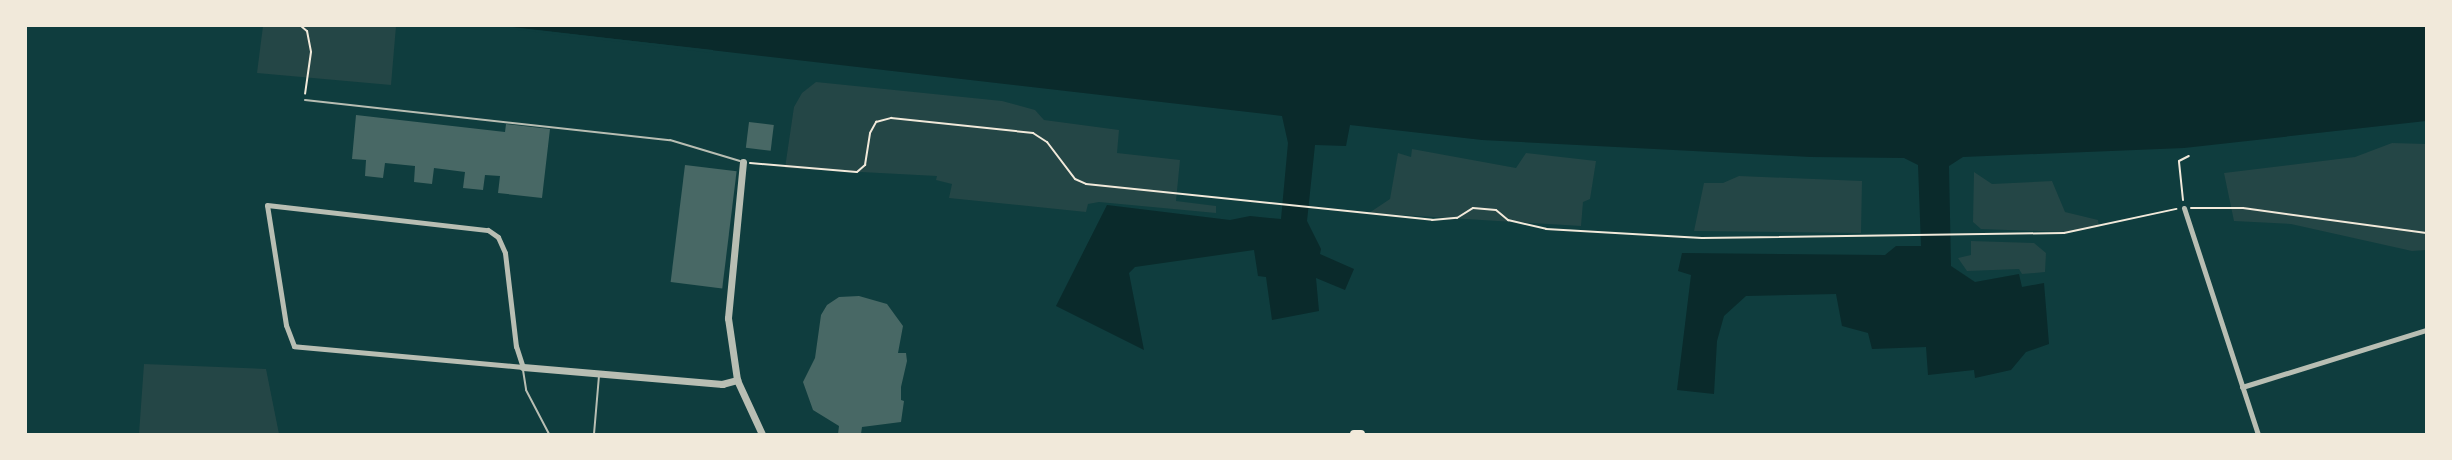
<!DOCTYPE html>
<style>
body{margin:0}
#map{position:relative;width:2452px;height:460px;overflow:hidden;background:#0f3d3e;font-family:Mulish,sans-serif}
div>[style]{position:absolute}
.green>*{inset:0;background:#244646}
.water>*{inset:0;background:#0a2a2b}
.pier>*{inset:0;background:#0f3d3e}
.building>*{inset:0;background:#486865;transform-origin:0 0}
.path>*{height:2px;margin:-1px;padding:0 1px;transform-origin:1px;border-radius:1px;background:#f1e9da}
.service>*{height:2px;margin:-1px;padding:0 1px;transform-origin:1px;border-radius:1px;background:#b8beb3}
.minor>*{height:5px;margin:-2.5px;padding:0 2.5px;transform-origin:2.5px;border-radius:2.5px;background:#b8beb3}
.tertiary>*{height:7px;margin:-3.5px;padding:0 3.5px;transform-origin:3.5px;border-radius:3.5px;background:#b8beb3}
.secondary>*{height:8px;margin:-4px;padding:0 4px;transform-origin:4px;border-radius:4px;background:#f1e9da}
span{translate:-50% -50%;white-space:nowrap;text-align:center;line-height:1.15;-webkit-text-stroke:4.5px #f1e9da;paint-order:stroke}
.frame{position:absolute;inset:0;border:27px solid #f1e9da;pointer-events:none}
</style>
<div id="map">
<div class="green">
<div style="clip-path:polygon(263px 26px,396px 26px,391px 85px,257px 73px)"></div>
<div style="clip-path:polygon(816px 82px,1002px 101px,1035px 110px,1044px 120px,1119px 130px,1117px 153px,1180px 160px,1176px 201px,1216px 206px,1216px 213px,1099px 202px,1088px 204px,1086px 212px,949px 198px,952px 184px,936px 180px,937px 176px,785px 168px,794px 107px,802px 93px)"></div>
<div style="clip-path:polygon(2392px 143px,2426px 144px,2426px 250px,2412px 251px,2291px 224px,2234px 221px,2224px 173px,2355px 157px)"></div>
<div style="clip-path:polygon(1412px 149px,1516px 168px,1526px 153px,1596px 161px,1590px 199px,1583px 202px,1581px 226px,1369px 213px,1390px 199px,1398px 153px,1411px 157px)"></div>
<div style="clip-path:polygon(1974px 172px,1992px 184px,2052px 181px,2065px 212px,2098px 220px,2099px 227px,2065px 232px,1981px 229px,1973px 222px)"></div>
<div style="clip-path:polygon(1739px 176px,1862px 181px,1861px 233px,1694px 231px,1704px 183px,1723px 183px)"></div>
<div style="clip-path:polygon(1971px 241px,2034px 243px,2046px 253px,2045px 272px,2022px 274px,2019px 269px,1967px 271px,1958px 258px,1971px 255px)"></div>
<div style="clip-path:polygon(144px 364px,266px 369px,279px 434px,139px 434px)"></div>
</div>
<div class="water">
<div style="clip-path:polygon(503px 26px,2426px 26px,2426px 121px,2184px 148px,1963px 157px,1949px 166px,1951px 266px,1975px 282px,2019px 274px,2022px 287px,2044px 283px,2049px 344px,2026px 352px,2011px 370px,1975px 378px,1974px 370px,1928px 375px,1926px 347px,1872px 349px,1868px 333px,1842px 326px,1836px 294px,1746px 296px,1724px 316px,1717px 341px,1714px 394px,1677px 390px,1691px 275px,1678px 271px,1682px 253px,1885px 255px,1896px 246px,1921px 246px,1918px 165px,1904px 158px,1810px 157px,1482px 140px,1350px 125px,1346px 146px,1315px 145px,1307px 221px,1321px 249px,1320px 254px,1354px 269px,1345px 290px,1316px 278px,1319px 311px,1272px 320px,1266px 277px,1258px 276px,1254px 250px,1135px 267px,1129px 273px,1144px 350px,1056px 306px,1107px 205px,1230px 220px,1250px 216px,1281px 219px,1288px 143px,1282px 116px)"></div>
</div>
<div class="pier">
<div style="clip-path:polygon(500px 26px,713px 50px,713px 53px,502px 28px)"></div>
</div>
<div class="building">
<div style="clip-path:polygon(356px 115px,505px 132px,506px 124px,550px 129px,542px 198px,498px 193px,500px 176px,485px 175px,483px 190px,463px 188px,465px 172px,434px 168px,432px 184px,414px 182px,415px 166px,385px 163px,383px 178px,365px 176px,366px 160px,352px 159px)"></div>
<div style="left:749px;top:122px;width:25px;height:26px;rotate:7deg"></div>
<div style="left:685px;top:165px;width:52px;height:118px;rotate:7deg"></div>
<div style="clip-path:polygon(859px 296px,887px 304px,903px 326px,898px 353px,906px 353px,907px 361px,901px 387px,901px 400px,904px 401px,901px 422px,862px 427px,861px 434px,838px 434px,839px 426px,813px 410px,803px 382px,815px 358px,821px 315px,827px 305px,839px 297px)"></div>
</div>
<div class="path">
<div style="left:301px;top:26px;width:8px;rotate:40deg"></div>
<div style="left:307px;top:31px;width:21px;rotate:79deg"></div>
<div style="left:311px;top:52px;width:42px;rotate:98.1deg"></div>
<div style="left:750px;top:163px;width:107px;rotate:4.8deg"></div>
<div style="left:857px;top:172px;width:11px;rotate:-41deg"></div>
<div style="left:865px;top:165px;width:32px;rotate:-81deg"></div>
<div style="left:870px;top:133px;width:13px;rotate:-61deg"></div>
<div style="left:876px;top:122px;width:16px;rotate:-15deg"></div>
<div style="left:891px;top:118px;width:143px;rotate:6deg"></div>
<div style="left:1033px;top:133px;width:17px;rotate:33deg"></div>
<div style="left:1047px;top:142px;width:46px;rotate:52.9deg"></div>
<div style="left:1075px;top:179px;width:12px;rotate:24deg"></div>
<div style="left:1086px;top:184px;width:348px;rotate:5.9deg"></div>
<div style="left:1432px;top:220px;width:25px;rotate:-5deg"></div>
<div style="left:1457px;top:218px;width:19px;rotate:-32deg"></div>
<div style="left:1473px;top:208px;width:23px;rotate:5deg"></div>
<div style="left:1496px;top:210px;width:16px;rotate:40deg"></div>
<div style="left:1508px;top:220px;width:39px;rotate:13deg"></div>
<div style="left:1546px;top:229px;width:156px;rotate:3.3deg"></div>
<div style="left:1702px;top:238px;width:362px;rotate:-0.8deg"></div>
<div style="left:2064px;top:233px;width:115px;rotate:-12.1deg"></div>
<div style="left:2183px;top:200px;width:39px;rotate:-96deg"></div>
<div style="left:2179px;top:161px;width:11px;rotate:-27deg"></div>
<div style="left:2191px;top:208px;width:52px"></div>
<div style="left:2243px;top:208px;width:185px;rotate:7.8deg"></div>
</div>
<div class="service">
<div style="left:305px;top:100px;width:367px;rotate:6.3deg"></div>
<div style="left:670px;top:140px;width:73px;rotate:16.7deg"></div>
<div style="left:523px;top:370px;width:20px;rotate:81deg"></div>
<div style="left:526px;top:390px;width:50px;rotate:62.4deg"></div>
<div style="left:594px;top:434px;width:58px;rotate:-85.1deg"></div>
</div>
<div class="minor">
<div style="left:267px;top:205px;width:222px;rotate:6.5deg"></div>
<div style="left:488px;top:230px;width:12px;rotate:35deg"></div>
<div style="left:498px;top:237px;width:17px;rotate:66deg"></div>
<div style="left:505px;top:253px;width:94px;rotate:83.3deg"></div>
<div style="left:516px;top:346px;width:22px;rotate:72deg"></div>
<div style="left:523px;top:367px;width:230px;rotate:-174.8deg"></div>
<div style="left:294px;top:346px;width:22px;rotate:-111deg"></div>
<div style="left:286px;top:325px;width:121px;rotate:-99deg"></div>
<div style="left:2184px;top:208px;width:238px;rotate:71.9deg"></div>
<div style="left:2242px;top:387px;width:193px;rotate:-17.2deg"></div>
</div>
<div class="tertiary">
<div style="left:743px;top:162px;width:157px;rotate:95.5deg"></div>
<div style="left:728px;top:318px;width:63px;rotate:81.7deg"></div>
<div style="left:737px;top:380px;width:60px;rotate:65.2deg"></div>
<div style="left:523px;top:367px;width:200px;rotate:4.9deg"></div>
<div style="left:722px;top:384px;width:16px;rotate:-15deg"></div>
</div>
<div class="secondary">
<div style="left:1354px;top:434px;width:7px"></div>
</div>
<div class="frame"></div>
</div>
